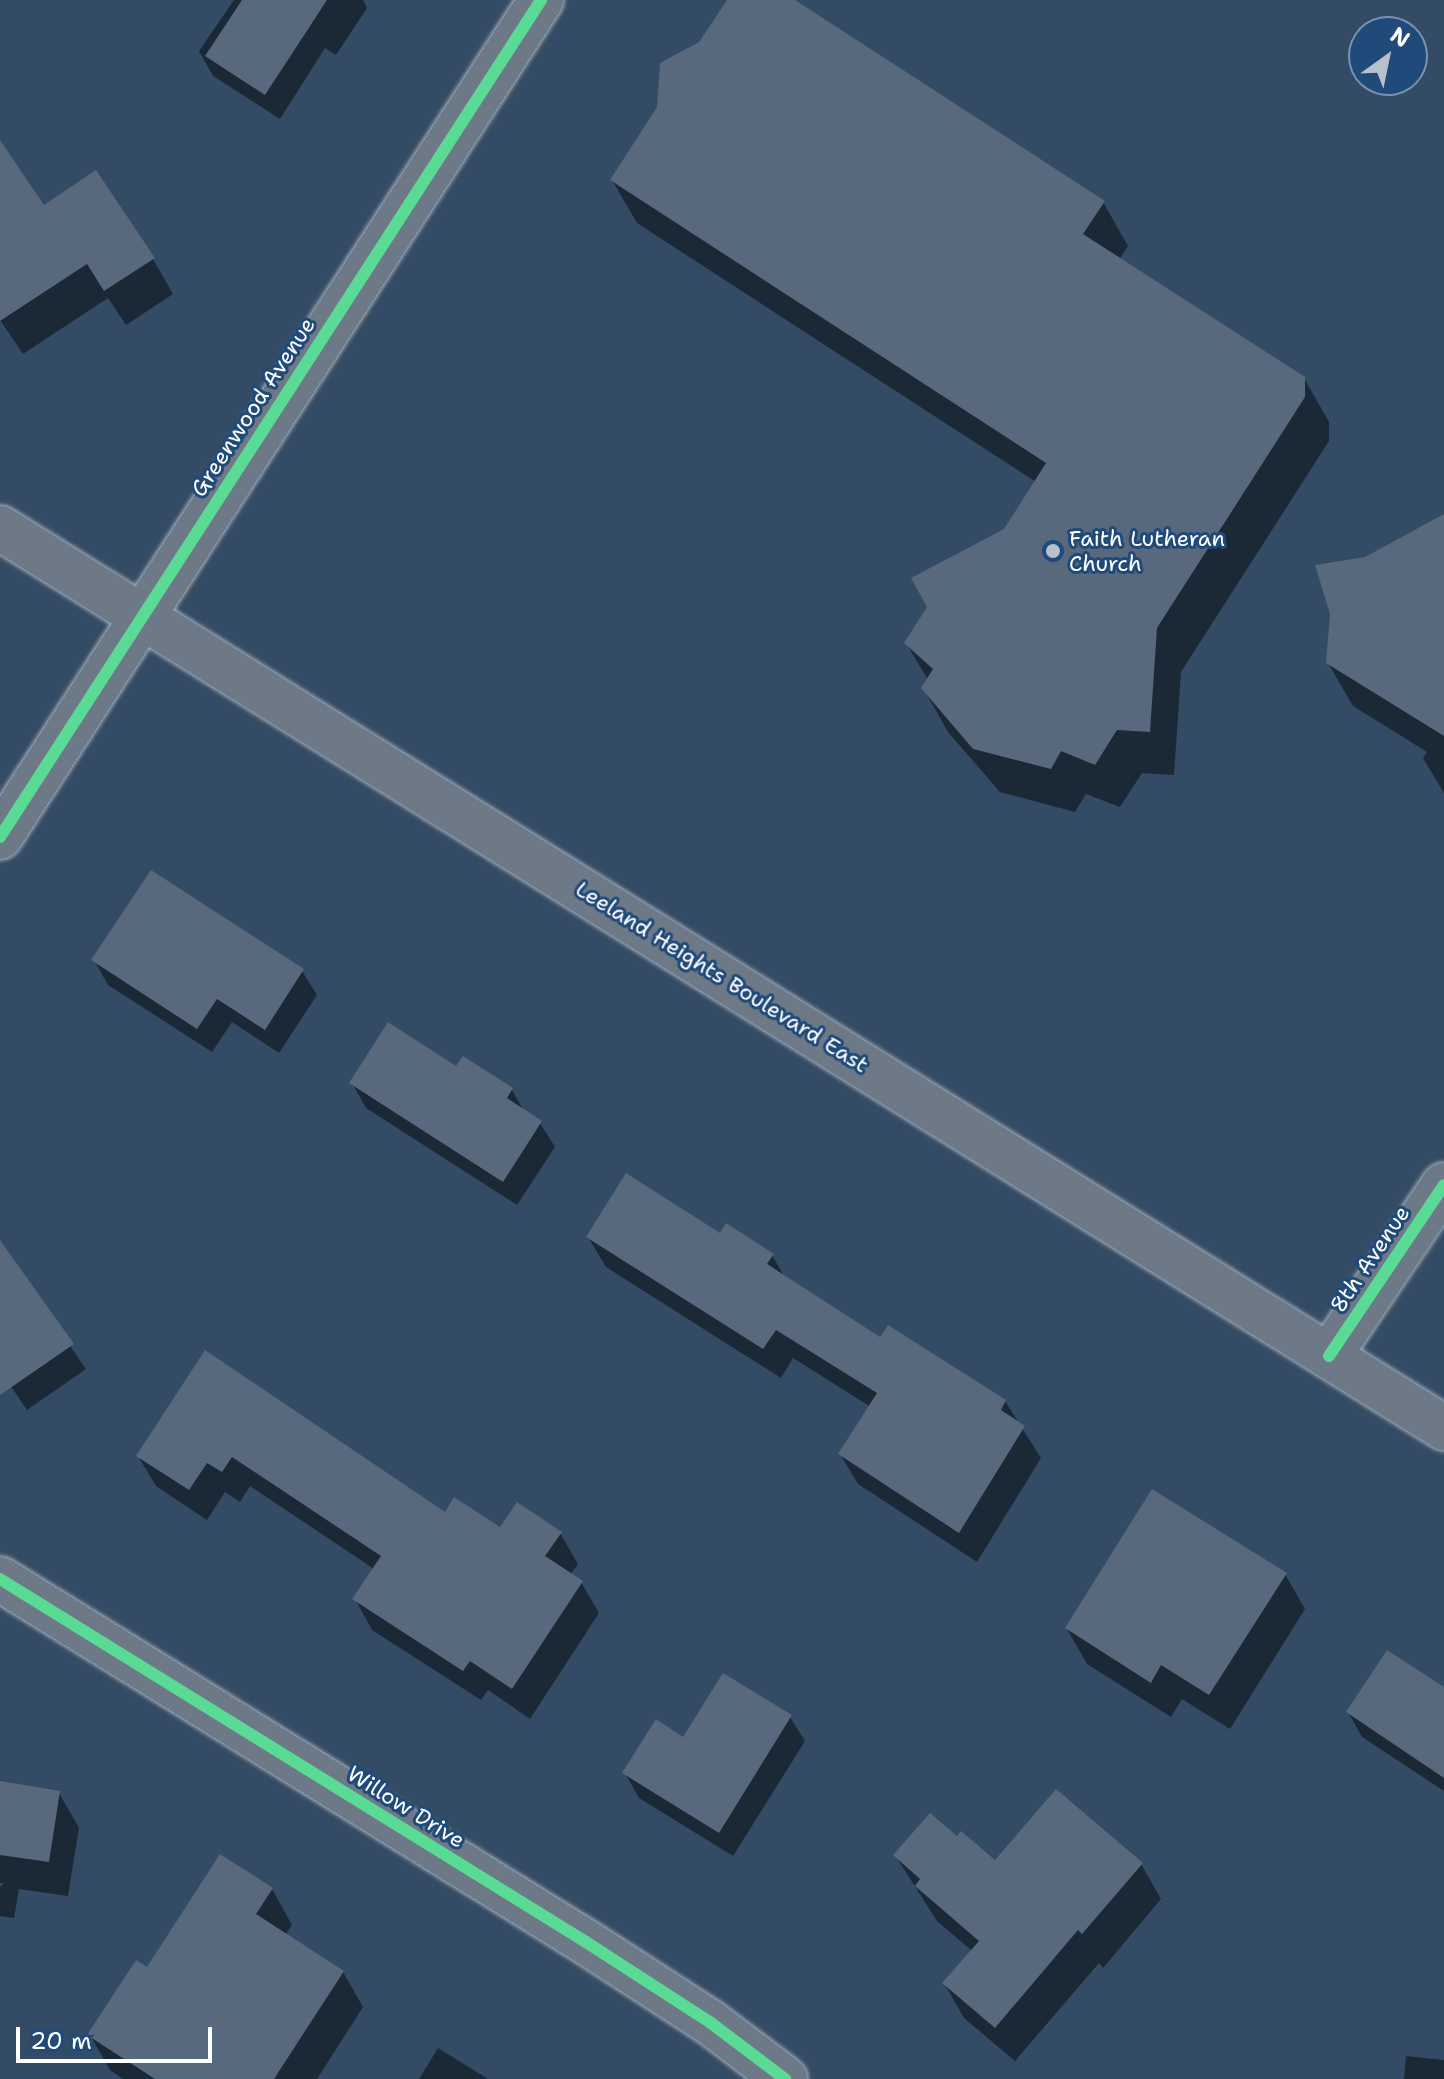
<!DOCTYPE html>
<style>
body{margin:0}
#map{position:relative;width:1444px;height:2079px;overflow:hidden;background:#344b65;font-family:"Shantell Sans",sans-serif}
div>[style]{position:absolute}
.shadow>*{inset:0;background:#0007}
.building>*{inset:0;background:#58687d}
.roads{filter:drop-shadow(0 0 2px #a4aeba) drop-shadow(0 0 2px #a4aeba)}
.minor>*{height:44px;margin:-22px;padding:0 22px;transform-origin:22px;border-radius:22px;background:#6d7986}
.major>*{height:44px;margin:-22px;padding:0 22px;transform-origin:22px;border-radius:22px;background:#6d7986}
.cycleway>*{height:12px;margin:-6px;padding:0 6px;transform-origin:6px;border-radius:6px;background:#5adb95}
.dots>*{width:22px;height:22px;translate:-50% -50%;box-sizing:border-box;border:4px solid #1f4a7a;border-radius:50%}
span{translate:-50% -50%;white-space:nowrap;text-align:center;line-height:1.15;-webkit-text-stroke:6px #1f4a7a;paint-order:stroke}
.street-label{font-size:22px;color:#fff}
.poi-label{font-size:22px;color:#fff}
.left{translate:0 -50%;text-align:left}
.north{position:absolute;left:1348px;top:16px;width:80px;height:80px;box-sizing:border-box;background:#1f4a7a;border:2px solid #7992af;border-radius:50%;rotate:33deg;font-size:22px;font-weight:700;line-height:32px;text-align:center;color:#fff}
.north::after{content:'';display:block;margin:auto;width:28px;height:36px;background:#b8c0c9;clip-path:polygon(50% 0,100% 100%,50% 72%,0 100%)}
.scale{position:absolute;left:16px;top:2027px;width:196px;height:36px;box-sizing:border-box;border:4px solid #fff;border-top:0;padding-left:10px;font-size:24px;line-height:28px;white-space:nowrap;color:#fff;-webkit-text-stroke:6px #1f4a7a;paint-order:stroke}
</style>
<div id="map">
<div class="shadow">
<div style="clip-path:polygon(234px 0,363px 0,367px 8px,336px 55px,325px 48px,280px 119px,213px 76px,199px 51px)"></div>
<div style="clip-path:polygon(729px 0,791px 0,1103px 202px,1128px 246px,1119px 260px,1304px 378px,1329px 422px,1329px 441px,1181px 672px,1174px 775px,1142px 773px,1120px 807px,1086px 794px,1075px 812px,1000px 792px,948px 732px,923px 688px,928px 680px,906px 643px,1005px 531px,1036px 482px,637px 223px,612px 180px)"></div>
<div style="clip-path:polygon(0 154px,44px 208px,153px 259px,173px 294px,126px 325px,108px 298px,23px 354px,0 320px)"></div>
<div style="clip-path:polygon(1444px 517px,1444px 793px,1423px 758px,1427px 752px,1353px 706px,1328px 663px,1366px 559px)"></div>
<div style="clip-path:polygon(94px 960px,302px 971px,317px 995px,279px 1053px,232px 1022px,212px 1052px,108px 985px)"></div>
<div style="clip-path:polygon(457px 1069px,512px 1090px,525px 1113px,540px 1123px,555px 1147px,517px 1205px,366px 1108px,352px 1083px)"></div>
<div style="clip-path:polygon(720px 1236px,772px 1255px,785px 1278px,881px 1340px,1005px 1401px,1041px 1458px,977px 1562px,858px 1484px,840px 1454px,871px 1407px,793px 1358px,781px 1378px,606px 1267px,588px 1237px)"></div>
<div style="clip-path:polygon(0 1244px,86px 1369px,27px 1410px,2px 1373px,0 1375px)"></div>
<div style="clip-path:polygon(206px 1353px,445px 1515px,501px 1530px,560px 1533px,578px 1564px,570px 1575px,581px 1582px,599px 1613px,530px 1719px,488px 1690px,481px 1700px,372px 1630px,355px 1599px,374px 1569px,250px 1486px,240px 1502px,225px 1492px,207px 1520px,156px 1486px,138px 1456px)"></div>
<div style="clip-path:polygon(1285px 1574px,1305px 1609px,1230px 1729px,1182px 1699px,1171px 1717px,1087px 1664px,1067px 1629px)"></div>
<div style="clip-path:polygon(1444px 1690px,1444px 1791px,1362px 1737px,1348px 1712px)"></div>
<div style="clip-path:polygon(790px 1717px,805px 1741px,733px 1856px,639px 1798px,625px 1773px,684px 1740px)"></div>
<div style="clip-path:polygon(0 1784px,59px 1793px,79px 1828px,68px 1896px,19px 1889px,14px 1918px,0 1916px,0 1887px,4px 1883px,0 1883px)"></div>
<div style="clip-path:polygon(957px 1838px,995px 1863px,1141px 1864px,1161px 1899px,1103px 1968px,1099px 1963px,1015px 2061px,964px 2018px,944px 1983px,972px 1951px,937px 1921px,895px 1855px)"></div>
<div style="clip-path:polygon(272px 1889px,292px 1925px,285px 1935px,343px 1972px,363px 2007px,317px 2079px,123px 2079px,110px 2070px,90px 2035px,147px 1970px)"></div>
<div style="clip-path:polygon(438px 2048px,488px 2079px,419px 2079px)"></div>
<div style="clip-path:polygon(1406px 2056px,1444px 2060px,1444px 2079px,1404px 2079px)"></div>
</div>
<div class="building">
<div style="clip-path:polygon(242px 0,327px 0,265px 95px,205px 56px)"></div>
<div style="clip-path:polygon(727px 0,795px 0,1105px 201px,1083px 234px,1305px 377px,1305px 397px,1157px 628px,1150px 732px,1117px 730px,1095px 765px,1061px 751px,1051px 769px,973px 749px,921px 688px,933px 669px,904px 643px,927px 607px,911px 578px,1004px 529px,1046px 463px,610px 180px,657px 107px,660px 63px,699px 42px)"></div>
<div style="clip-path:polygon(0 140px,44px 205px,96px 170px,155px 258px,104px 291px,87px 264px,0 321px)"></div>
<div style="clip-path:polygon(1444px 514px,1444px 736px,1326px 663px,1330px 614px,1315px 565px,1365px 557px)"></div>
<div style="clip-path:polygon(151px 870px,304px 969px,265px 1030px,217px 999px,197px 1029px,91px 960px)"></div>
<div style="clip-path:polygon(388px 1022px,456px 1066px,463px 1056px,513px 1088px,507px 1098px,542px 1121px,503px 1182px,349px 1083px)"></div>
<div style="clip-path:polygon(626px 1173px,720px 1233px,726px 1223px,774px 1254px,767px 1264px,880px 1337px,888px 1325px,1006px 1400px,1001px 1410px,1025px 1426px,959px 1533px,838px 1454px,877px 1393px,776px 1330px,763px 1349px,586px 1237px)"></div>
<div style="clip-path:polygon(0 1240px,74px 1344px,0 1395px)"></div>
<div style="clip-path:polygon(205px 1350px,445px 1512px,454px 1497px,500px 1527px,517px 1502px,562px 1532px,545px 1556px,583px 1581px,512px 1689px,470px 1661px,463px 1671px,352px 1599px,381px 1556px,232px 1457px,222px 1472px,207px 1463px,189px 1490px,136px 1456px)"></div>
<div style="clip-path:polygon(1152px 1489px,1287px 1573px,1209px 1695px,1161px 1665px,1151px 1683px,1065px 1628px)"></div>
<div style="clip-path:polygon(1387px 1650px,1444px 1687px,1444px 1778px,1346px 1712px)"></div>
<div style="clip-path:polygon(723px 1673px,792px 1715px,719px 1833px,622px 1773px,656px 1719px,683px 1737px)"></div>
<div style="clip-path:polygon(0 1781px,60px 1791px,49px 1862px,0 1855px)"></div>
<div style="clip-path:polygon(1056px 1789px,1143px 1863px,1082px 1934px,1078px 1930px,995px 2028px,942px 1983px,979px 1941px,915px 1886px,920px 1879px,893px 1855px,930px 1813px,957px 1836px,961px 1831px,995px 1860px)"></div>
<div style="clip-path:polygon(220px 1854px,273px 1888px,256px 1914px,344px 1971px,274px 2079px,155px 2079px,87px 2035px,136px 1960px,147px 1967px)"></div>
</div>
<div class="roads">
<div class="minor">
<div style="left:0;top:837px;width:997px;rotate:-57.12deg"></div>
<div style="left:1329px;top:1356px;width:206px;rotate:-56.1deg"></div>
<div style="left:0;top:1579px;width:689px;rotate:31.78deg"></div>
<div style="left:586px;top:1942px;width:149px;rotate:32.9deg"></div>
<div style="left:711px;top:2023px;width:93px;rotate:37.1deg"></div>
</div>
<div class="major">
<div style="left:0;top:528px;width:1702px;rotate:31.93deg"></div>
</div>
</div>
<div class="cycleway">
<div style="left:0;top:837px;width:997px;rotate:-57.12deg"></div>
<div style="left:1329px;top:1356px;width:206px;rotate:-56.1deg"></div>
<div style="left:0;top:1579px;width:689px;rotate:31.78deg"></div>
<div style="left:586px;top:1942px;width:149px;rotate:32.9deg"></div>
<div style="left:711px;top:2023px;width:93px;rotate:37.1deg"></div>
</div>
<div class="dots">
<div style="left:1053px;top:551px;background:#b8c0c9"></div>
</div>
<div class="street-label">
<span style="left:253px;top:407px;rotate:-57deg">Greenwood Avenue</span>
<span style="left:722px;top:977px;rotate:32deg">Leeland Heights Boulevard East</span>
<span style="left:1370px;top:1259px;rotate:-56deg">8th Avenue</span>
<span style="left:406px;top:1807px;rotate:32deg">Willow Drive</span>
</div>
<div class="poi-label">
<span class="left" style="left:1069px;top:551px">Faith Lutheran<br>Church</span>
</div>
<div class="north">N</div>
<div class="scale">20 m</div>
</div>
